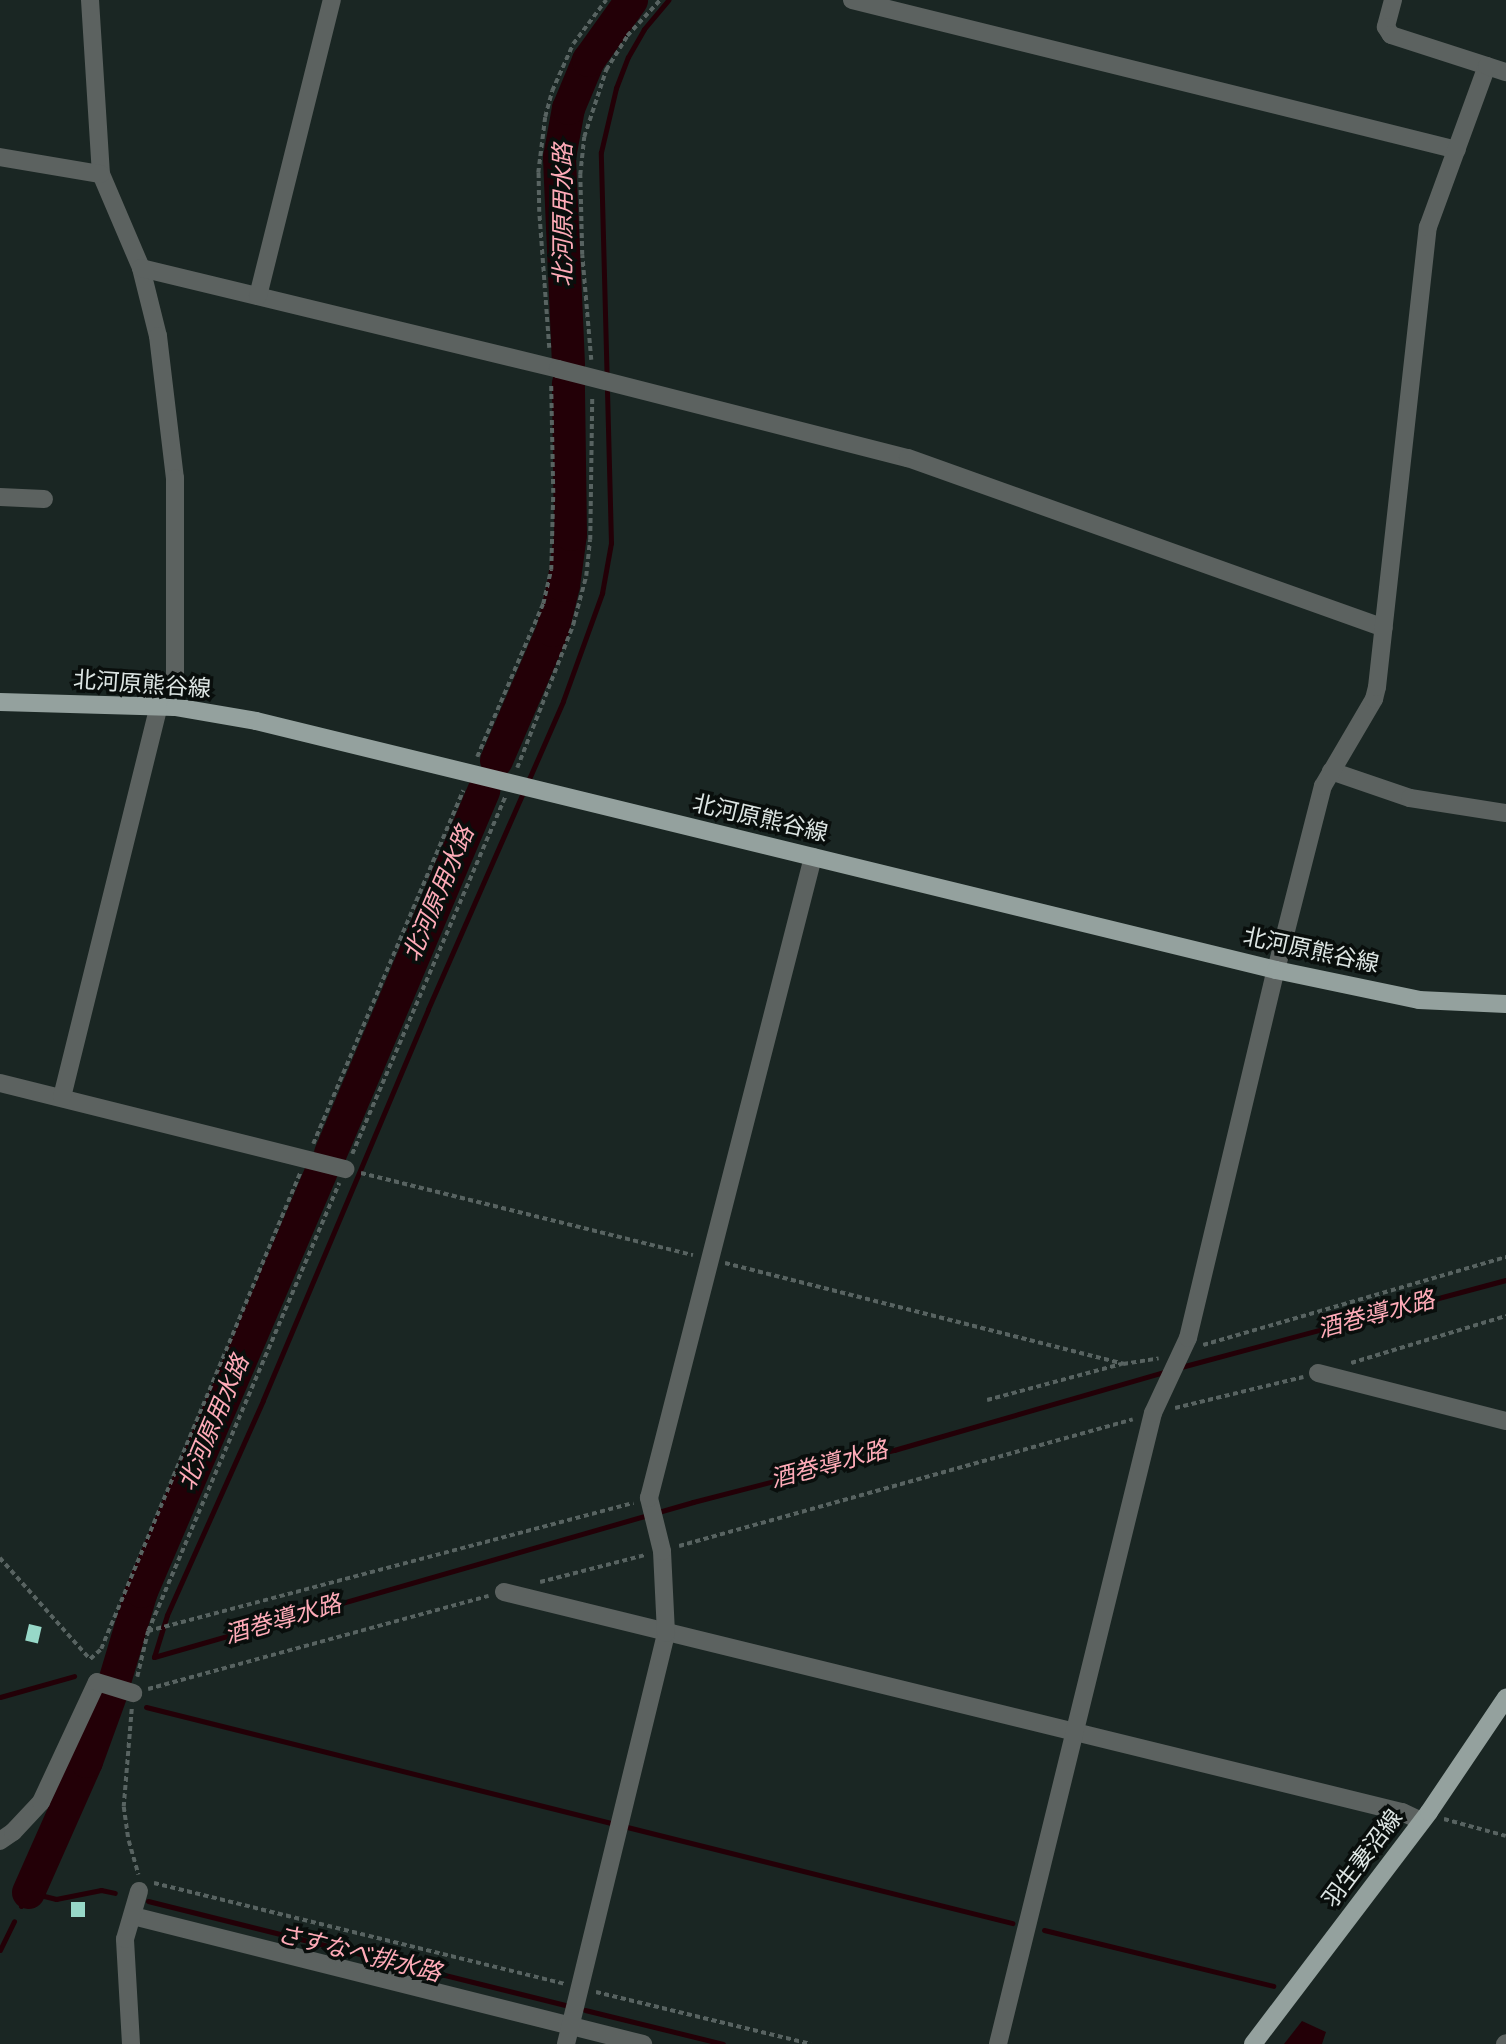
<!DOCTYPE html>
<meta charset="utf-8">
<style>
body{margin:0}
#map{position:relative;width:1506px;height:2044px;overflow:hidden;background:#1a2623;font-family:"Sofia Sans Condensed","Noto Sans JP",sans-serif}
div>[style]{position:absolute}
.water>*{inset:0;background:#230007}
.stream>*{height:5px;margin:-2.5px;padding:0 2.5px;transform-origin:2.5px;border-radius:2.5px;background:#230007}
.river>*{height:33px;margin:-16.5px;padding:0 16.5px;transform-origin:16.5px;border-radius:16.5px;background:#230007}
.building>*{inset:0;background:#97d8c8;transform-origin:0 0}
.path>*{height:3.5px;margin-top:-1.75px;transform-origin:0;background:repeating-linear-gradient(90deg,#586361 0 5px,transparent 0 8.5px)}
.minor>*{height:18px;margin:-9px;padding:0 9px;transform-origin:9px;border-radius:9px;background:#5c6260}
.major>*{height:18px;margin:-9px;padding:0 9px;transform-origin:9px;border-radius:9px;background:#94a19e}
span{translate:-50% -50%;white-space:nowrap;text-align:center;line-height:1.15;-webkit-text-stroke:7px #090e0c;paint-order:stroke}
.street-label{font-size:23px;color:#dde5e3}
.water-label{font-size:24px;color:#ffabb8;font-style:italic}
</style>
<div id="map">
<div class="water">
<div style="clip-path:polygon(1302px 2021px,1326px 2032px,1322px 2044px,1284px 2044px)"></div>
</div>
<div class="stream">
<div style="left:1181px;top:1367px;width:336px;rotate:-15deg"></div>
<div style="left:154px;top:1657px;width:44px;rotate:-72.8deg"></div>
<div style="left:167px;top:1615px;width:235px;rotate:-65.9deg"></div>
<div style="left:263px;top:1400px;width:424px;rotate:-67.1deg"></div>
<div style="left:428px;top:1009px;width:336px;rotate:-66.3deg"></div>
<div style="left:563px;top:701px;width:115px;rotate:-70.1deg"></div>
<div style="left:602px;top:593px;width:51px;rotate:-79.8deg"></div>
<div style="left:611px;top:543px;width:391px;rotate:-91.5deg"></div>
<div style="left:601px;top:152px;width:66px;rotate:-76.8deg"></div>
<div style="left:616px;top:88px;width:33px;rotate:-69deg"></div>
<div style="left:628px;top:57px;width:32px;rotate:-60deg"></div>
<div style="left:644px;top:29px;width:38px;rotate:-50deg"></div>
<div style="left:154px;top:1657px;width:561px;rotate:-16.04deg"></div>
<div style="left:693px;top:1502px;width:208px;rotate:-14.5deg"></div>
<div style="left:894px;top:1450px;width:285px;rotate:-16.1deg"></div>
<div style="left:0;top:1697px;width:77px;rotate:-15.8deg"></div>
<div style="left:146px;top:1707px;width:893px;rotate:14.01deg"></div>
<div style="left:148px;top:1901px;width:434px;rotate:14deg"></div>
<div style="left:21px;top:1906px;width:16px;rotate:-63deg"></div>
<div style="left:28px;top:1892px;width:29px;rotate:14deg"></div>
<div style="left:56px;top:1899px;width:46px;rotate:-11.3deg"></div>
<div style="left:101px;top:1890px;width:14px;rotate:12deg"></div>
<div style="left:1044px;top:1930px;width:236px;rotate:13.7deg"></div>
<div style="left:0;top:1950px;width:32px;rotate:-64deg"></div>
<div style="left:585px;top:2010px;width:142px;rotate:13.8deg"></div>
</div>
<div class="river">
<div style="left:568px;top:364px;width:207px;rotate:-92.5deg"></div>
<div style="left:559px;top:157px;width:50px;rotate:-79.6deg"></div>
<div style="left:568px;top:108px;width:52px;rotate:-67.4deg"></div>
<div style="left:588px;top:60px;width:74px;rotate:-54.4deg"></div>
<div style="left:496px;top:760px;width:142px;rotate:-66.7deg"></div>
<div style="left:552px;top:630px;width:46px;rotate:-76.3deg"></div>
<div style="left:563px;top:585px;width:51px;rotate:-82.2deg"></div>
<div style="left:570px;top:534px;width:151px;rotate:-90.8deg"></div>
<div style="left:330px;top:1153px;width:394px;rotate:-67.1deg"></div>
<div style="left:115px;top:1678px;width:91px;rotate:-73.4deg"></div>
<div style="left:141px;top:1591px;width:456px;rotate:-66.8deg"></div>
<div style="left:28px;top:1892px;width:143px;rotate:-66.1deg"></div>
<div style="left:86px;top:1761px;width:70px;rotate:-70deg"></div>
</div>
<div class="building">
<div style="left:29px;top:1624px;width:13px;height:17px;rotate:13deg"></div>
<div style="left:85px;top:1902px;width:15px;height:14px;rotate:90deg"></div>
</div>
<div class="path">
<div style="left:549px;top:348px;width:136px;rotate:-94.2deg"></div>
<div style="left:539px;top:212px;width:39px;rotate:-91deg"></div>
<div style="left:538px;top:173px;width:56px;rotate:-82.9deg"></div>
<div style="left:545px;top:117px;width:27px;rotate:-75deg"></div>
<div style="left:552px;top:91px;width:51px;rotate:-65.9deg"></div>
<div style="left:573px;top:44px;width:55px;rotate:-53.1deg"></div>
<div style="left:591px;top:360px;width:105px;rotate:-94.9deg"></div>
<div style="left:582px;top:255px;width:80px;rotate:-91.4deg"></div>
<div style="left:580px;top:175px;width:38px;rotate:-84deg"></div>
<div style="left:584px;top:137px;width:71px;rotate:-71.8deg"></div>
<div style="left:606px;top:70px;width:40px;rotate:-58deg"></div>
<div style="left:627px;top:36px;width:49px;rotate:-47.5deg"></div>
<div style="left:477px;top:757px;width:167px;rotate:-66.7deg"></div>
<div style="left:543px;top:604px;width:35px;rotate:-77deg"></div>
<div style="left:551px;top:570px;width:77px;rotate:-88.5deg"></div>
<div style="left:553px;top:493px;width:109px;rotate:-91.1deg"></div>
<div style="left:517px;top:768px;width:154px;rotate:-68.6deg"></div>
<div style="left:573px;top:625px;width:51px;rotate:-75.1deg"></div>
<div style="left:586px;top:576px;width:36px;rotate:-84deg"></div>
<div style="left:590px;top:540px;width:144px;rotate:-89.2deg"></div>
<div style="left:313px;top:1144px;width:384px;rotate:-67deg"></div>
<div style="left:352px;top:1154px;width:388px;rotate:-66.8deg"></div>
<div style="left:361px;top:1173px;width:342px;rotate:13.9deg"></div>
<div style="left:725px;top:1263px;width:411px;rotate:14.2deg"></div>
<div style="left:1123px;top:1364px;width:36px;rotate:-9deg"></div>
<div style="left:1203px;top:1345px;width:316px;rotate:-16.2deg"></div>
<div style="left:1351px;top:1363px;width:162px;rotate:-16.9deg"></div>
<div style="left:987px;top:1400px;width:139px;rotate:-15deg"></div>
<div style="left:1175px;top:1408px;width:132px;rotate:-13.6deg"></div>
<div style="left:679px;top:1546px;width:471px;rotate:-15.6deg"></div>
<div style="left:0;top:1558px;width:134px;rotate:48.3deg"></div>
<div style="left:540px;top:1582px;width:108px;rotate:-14.4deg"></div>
<div style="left:148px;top:1631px;width:502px;rotate:-14.78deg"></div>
<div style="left:90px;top:1659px;width:15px;rotate:-42deg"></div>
<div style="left:101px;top:1649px;width:516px;rotate:-67.31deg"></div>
<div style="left:137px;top:1677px;width:47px;rotate:-76.6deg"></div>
<div style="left:148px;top:1631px;width:487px;rotate:-66.9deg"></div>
<div style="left:148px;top:1689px;width:353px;rotate:-15.3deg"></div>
<div style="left:132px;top:1709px;width:98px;rotate:94.7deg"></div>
<div style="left:124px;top:1807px;width:34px;rotate:82deg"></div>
<div style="left:129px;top:1841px;width:35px;rotate:74deg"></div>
<div style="left:1444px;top:1819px;width:64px;rotate:15.3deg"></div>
<div style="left:154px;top:1883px;width:422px;rotate:13.8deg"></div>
<div style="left:596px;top:1992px;width:221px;rotate:13.6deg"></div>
</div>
<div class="minor">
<div style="left:90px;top:0;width:174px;rotate:86.4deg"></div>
<div style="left:101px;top:174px;width:102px;rotate:66.9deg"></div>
<div style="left:141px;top:268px;width:70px;rotate:76deg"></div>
<div style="left:158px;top:336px;width:143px;rotate:83.2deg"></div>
<div style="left:175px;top:478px;width:229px;rotate:90deg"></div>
<div style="left:852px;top:0;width:623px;rotate:13.92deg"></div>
<div style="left:1393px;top:0;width:28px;rotate:105deg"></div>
<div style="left:1386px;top:27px;width:9px;rotate:58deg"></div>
<div style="left:1391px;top:35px;width:101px;rotate:17.9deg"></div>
<div style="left:0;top:157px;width:102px;rotate:9.6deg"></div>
<div style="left:141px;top:268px;width:429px;rotate:13.6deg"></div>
<div style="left:558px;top:369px;width:361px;rotate:14.3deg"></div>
<div style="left:908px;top:458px;width:505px;rotate:19.65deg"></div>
<div style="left:258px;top:296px;width:305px;rotate:-76deg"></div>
<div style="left:0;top:497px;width:44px;rotate:2.6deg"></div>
<div style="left:1331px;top:771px;width:83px;rotate:18.9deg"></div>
<div style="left:1410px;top:798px;width:97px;rotate:8.9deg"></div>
<div style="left:0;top:1083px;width:356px;rotate:14deg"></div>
<div style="left:62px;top:1097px;width:403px;rotate:-76.1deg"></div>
<div style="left:1318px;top:1373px;width:194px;rotate:14.3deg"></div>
<div style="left:504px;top:1592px;width:925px;rotate:13.77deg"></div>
<div style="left:1402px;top:1812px;width:21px;rotate:25deg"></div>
<div style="left:0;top:1841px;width:16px;rotate:-35deg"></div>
<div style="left:13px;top:1832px;width:41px;rotate:-47deg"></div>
<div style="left:41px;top:1802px;width:132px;rotate:-65deg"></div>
<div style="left:97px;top:1682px;width:38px;rotate:17deg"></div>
<div style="left:133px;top:1916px;width:526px;rotate:14.09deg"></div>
<div style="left:131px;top:2044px;width:105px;rotate:-93.3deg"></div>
<div style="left:125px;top:1939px;width:50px;rotate:-73.7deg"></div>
<div style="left:566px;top:2044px;width:423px;rotate:-76.3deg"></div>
<div style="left:666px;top:1633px;width:82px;rotate:-92.8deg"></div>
<div style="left:662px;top:1551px;width:55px;rotate:-103.8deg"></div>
<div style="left:649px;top:1498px;width:662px;rotate:-75.65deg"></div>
<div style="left:998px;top:2044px;width:650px;rotate:-76.2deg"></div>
<div style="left:1153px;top:1413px;width:83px;rotate:-65deg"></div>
<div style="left:1188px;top:1338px;width:378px;rotate:-76.6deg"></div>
<div style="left:1276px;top:970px;width:190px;rotate:-75.7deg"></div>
<div style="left:1323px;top:786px;width:101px;rotate:-59.6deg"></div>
<div style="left:1374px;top:699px;width:12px;rotate:-76deg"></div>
<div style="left:1377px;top:687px;width:463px;rotate:-83.7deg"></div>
<div style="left:1428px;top:227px;width:171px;rotate:-69.9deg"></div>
<div style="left:1487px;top:66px;width:20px;rotate:18deg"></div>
<div style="left:1505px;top:2044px;width:1px;rotate:-45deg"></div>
</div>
<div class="major">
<div style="left:0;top:702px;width:175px;rotate:1.6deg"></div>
<div style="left:175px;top:707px;width:82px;rotate:9.8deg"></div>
<div style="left:256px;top:721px;width:1050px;rotate:13.72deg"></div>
<div style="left:1276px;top:970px;width:146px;rotate:11.8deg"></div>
<div style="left:1419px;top:1000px;width:87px;rotate:2.6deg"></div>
<div style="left:1253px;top:2044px;width:291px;rotate:-52.8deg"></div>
<div style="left:1429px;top:1812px;width:138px;rotate:-56deg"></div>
</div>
<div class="street-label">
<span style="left:142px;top:685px;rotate:4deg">北河原熊谷線</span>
<span style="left:760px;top:819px;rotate:13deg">北河原熊谷線</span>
<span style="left:1311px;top:951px;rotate:12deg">北河原熊谷線</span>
<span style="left:1363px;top:1859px;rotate:-53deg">羽生妻沼線</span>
</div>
<div class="water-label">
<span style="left:564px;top:215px;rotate:-90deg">北河原用水路</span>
<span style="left:439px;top:894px;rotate:-67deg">北河原用水路</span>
<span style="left:1376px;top:1315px;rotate:-15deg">酒巻導水路</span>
<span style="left:214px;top:1423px;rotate:-67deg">北河原用水路</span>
<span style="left:829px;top:1465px;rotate:-15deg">酒巻導水路</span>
<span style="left:283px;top:1620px;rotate:-16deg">酒巻導水路</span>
<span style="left:359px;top:1954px;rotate:14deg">さすなべ排水路</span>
</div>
</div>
